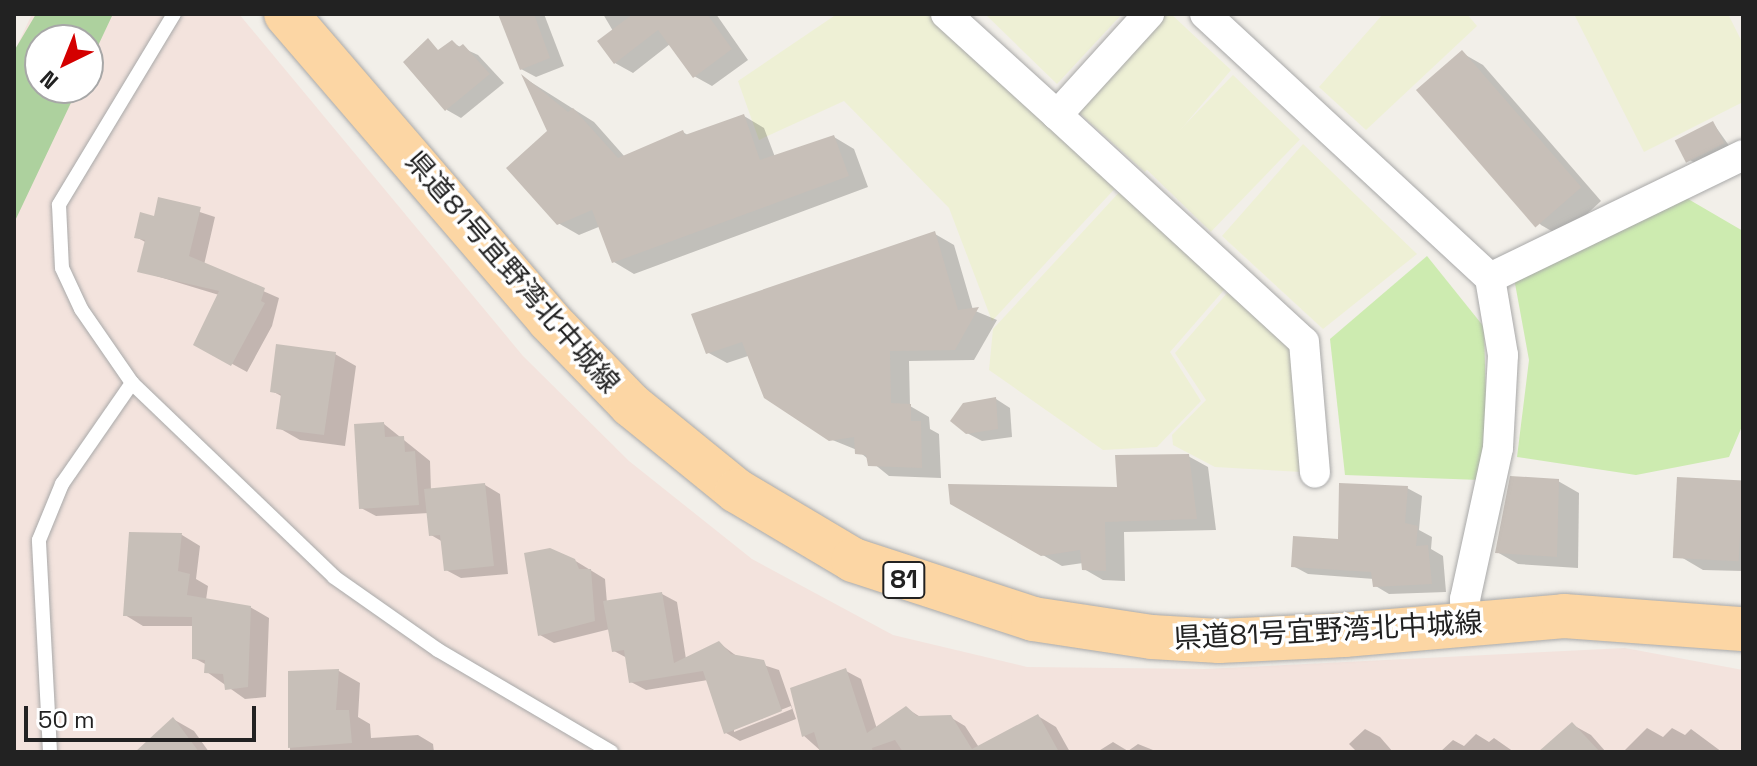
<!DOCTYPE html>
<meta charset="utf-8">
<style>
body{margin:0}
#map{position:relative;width:1757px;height:766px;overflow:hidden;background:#f2efe9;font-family:"Space Grotesk","Noto Sans JP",sans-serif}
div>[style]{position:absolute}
.military>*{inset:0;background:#f3e3dd}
.farmland>*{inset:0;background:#eef0d5;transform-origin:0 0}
.grass>*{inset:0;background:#cdebb0}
.forest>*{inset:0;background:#add19e}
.shadow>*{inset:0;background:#0003}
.building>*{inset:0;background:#c7bfb8;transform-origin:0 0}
.roads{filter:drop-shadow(0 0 2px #a9a9a9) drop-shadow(0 0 2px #a9a9a9)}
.lane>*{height:14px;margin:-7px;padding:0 7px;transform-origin:7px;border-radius:7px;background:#fff}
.street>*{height:30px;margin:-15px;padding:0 15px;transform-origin:15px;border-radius:15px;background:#fff}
.primary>*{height:44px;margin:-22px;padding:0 22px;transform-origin:22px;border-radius:22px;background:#fcd6a4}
span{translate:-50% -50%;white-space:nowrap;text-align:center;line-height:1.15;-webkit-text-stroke:7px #fff;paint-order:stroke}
.shield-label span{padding:2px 6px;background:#fff;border:2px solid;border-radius:6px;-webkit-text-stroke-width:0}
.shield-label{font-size:26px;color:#222;font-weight:700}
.street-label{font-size:28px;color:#222}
.frame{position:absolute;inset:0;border:16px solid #222;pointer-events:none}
.north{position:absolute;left:24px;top:24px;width:80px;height:80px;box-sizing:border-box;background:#fff;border:2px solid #a7a7a7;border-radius:50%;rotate:223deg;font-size:22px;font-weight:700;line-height:32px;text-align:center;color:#222}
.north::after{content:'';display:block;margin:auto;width:28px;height:36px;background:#d40000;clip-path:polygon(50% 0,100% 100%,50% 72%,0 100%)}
.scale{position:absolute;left:24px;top:706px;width:232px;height:36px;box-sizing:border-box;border:4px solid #222;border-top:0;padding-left:10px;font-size:24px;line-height:28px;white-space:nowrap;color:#222;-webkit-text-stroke:6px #fff;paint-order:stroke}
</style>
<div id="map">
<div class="military">
<div style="clip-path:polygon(evenodd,32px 14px,239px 14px,523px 356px,629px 461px,752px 559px,893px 635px,1027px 667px,1205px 669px,1625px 648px,1743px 670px,1743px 752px,14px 752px,14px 52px,32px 14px,40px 40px,88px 40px,88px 88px,40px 88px,40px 40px)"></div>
</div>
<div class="farmland">
<div style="clip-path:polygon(837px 14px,934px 14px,1120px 183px,992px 321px,949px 208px,844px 101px,759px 140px,738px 81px)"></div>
<div style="clip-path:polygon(985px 14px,1122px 14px,1057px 84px)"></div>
<div style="clip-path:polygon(1161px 14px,1171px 14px,1231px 70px,1145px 172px,1076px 110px)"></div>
<div style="clip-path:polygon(1383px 14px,1467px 14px,1477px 26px,1366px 130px,1319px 87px)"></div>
<div style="clip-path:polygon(1574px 14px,1728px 14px,1743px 44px,1743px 102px,1644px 152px)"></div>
<div style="left:1233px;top:75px;width:93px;height:128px;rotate:44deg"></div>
<div style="clip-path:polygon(1303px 144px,1417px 254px,1323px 329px,1222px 236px)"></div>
<div style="clip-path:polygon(1124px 187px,1230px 283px,1170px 352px,1201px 401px,1157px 447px,1103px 450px,989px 370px,993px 329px)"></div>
<div style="clip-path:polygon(1234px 285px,1294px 346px,1302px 472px,1215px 467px,1173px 445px,1172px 435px,1206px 400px,1175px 353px)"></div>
</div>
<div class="grass">
<div style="clip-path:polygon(1683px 196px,1743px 231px,1743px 424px,1729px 457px,1636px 475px,1517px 457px,1529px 360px,1514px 278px)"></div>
<div style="clip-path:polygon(1427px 256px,1484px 327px,1486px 405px,1480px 480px,1345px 475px,1330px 339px)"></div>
</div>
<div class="forest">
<div style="clip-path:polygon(36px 14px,112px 16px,88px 67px,88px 40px,40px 40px,40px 88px,78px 88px,14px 223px,14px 51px)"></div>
</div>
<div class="shadow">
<div style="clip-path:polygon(506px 14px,544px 14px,564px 66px,536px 77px,521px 69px)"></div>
<div style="clip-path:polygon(603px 14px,716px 14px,748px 60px,712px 86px,694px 76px,670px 44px,633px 73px,615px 63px,613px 31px)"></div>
<div style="clip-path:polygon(452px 43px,478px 55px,504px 83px,461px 118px,447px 110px,438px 52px)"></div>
<div style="clip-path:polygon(1462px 53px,1483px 65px,1601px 201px,1562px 237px,1541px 225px,1423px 94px)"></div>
<div style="clip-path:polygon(526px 79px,594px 122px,625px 157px,683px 132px,689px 136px,744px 116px,764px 128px,775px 157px,834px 137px,854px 149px,868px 187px,634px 274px,614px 262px,601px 226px,579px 235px,558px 223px,550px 132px)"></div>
<div style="clip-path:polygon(1713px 123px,1730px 147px,1695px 163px,1688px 159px)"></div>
<div style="clip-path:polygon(160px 199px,215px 217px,204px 265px,279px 298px,272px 326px,247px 372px,196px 344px,219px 295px,140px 271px,147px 243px,136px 237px,155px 219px)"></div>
<div style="clip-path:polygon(935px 234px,954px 245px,973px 310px,997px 320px,974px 360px,909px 361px,910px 406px,929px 417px,930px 429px,939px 434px,941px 478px,889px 476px,857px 450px,830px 439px,748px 356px,727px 363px,707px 352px)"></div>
<div style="clip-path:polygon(335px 354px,356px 366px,345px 446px,300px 440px,279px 428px,283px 397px,272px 391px)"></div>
<div style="clip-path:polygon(996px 399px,1010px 408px,1012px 437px,982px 441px,967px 433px)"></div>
<div style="clip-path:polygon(384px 424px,430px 461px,431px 491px,485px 485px,500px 494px,508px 574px,461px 578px,446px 570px,443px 542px,431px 535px,429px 513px,376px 516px,361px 508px)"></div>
<div style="clip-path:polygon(1188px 456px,1208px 467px,1216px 530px,1124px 532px,1125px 581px,1103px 580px,1084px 569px,1083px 563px,1062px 566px,952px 503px,1119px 489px)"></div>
<div style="clip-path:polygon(1558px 481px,1579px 493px,1578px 568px,1518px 564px,1497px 552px)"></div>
<div style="clip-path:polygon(1743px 483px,1743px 571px,1703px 570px,1681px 557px)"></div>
<div style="clip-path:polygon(1407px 488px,1422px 496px,1419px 530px,1432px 537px,1431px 549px,1443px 556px,1446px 592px,1389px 594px,1374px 585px,1374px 579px,1308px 574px,1293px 566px,1339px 542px)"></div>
<div style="clip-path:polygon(131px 534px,182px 535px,200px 546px,196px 579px,208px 586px,206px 600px,250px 607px,269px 618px,266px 697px,245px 699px,207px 672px,207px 665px,194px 658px,194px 626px,143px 626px,125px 615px)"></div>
<div style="clip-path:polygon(evenodd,574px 560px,605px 579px,607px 603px,662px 594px,677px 602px,686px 659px,719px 643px,738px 657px,779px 670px,796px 719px,740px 741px,726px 733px,708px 680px,646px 690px,631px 682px,627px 658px,614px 651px,610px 629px,554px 643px,540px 635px,574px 560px,791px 706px,792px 709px,734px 732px,734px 728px,791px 706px)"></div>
<div style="clip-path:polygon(339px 671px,360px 683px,358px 717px,370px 724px,371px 738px,418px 735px,433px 744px,434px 752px,290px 752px,290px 673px)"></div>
<div style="clip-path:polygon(846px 671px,861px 679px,877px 729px,906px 708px,922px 718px,950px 717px,965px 726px,982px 752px,822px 752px,803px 735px)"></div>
<div style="clip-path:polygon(1038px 716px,1056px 727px,1070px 752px,987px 752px)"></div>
<div style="clip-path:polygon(173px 719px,194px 731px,209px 752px,138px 752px)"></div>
<div style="clip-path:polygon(1573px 725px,1591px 735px,1606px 752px,1541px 752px)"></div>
<div style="clip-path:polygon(1647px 728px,1663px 737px,1672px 728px,1685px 735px,1691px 729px,1722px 752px,1623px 752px)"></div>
<div style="clip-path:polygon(1365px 729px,1380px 737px,1393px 752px,1357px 752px,1349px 744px)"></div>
<div style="clip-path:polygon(1476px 734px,1489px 742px,1494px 738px,1514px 752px,1440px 752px,1453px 740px,1464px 746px)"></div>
<div style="clip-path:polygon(1113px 742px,1128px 751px,1138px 744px,1158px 752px,1097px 752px)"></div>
</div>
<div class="building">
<div style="clip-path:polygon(498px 14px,534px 14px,550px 58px,520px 70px)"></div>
<div style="clip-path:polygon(633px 14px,707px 14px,732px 49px,693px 78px,658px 30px,614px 64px,597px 41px)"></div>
<div style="clip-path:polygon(428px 38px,438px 50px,452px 40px,459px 47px,463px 44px,490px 74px,445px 111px,403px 62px)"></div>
<div style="left:1462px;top:50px;width:182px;height:61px;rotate:49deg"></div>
<div style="clip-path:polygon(521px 74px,568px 112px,573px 108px,618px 158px,683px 130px,685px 135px,744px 114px,760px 160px,834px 135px,849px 176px,612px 263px,592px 210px,557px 225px,506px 168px,547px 131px)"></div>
<div style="left:1713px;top:121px;width:25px;height:43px;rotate:63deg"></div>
<div style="clip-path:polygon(158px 197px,201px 207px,189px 256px,265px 288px,261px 301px,265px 303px,231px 366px,193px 345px,219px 291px,137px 272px,145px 240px,134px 238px,140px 212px,154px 216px)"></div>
<div style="clip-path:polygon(935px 231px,958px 310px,979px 307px,955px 350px,890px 351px,891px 403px,911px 404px,911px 421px,921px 421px,922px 468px,868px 466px,866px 455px,855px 454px,854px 437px,829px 441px,764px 398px,742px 342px,706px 354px,691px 314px)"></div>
<div style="clip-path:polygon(276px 344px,336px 352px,324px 435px,276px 429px,281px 394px,270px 392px)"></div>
<div style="clip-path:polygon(996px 397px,998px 429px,966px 434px,950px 421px,963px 403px)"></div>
<div style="clip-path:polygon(384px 422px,385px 437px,404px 436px,405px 452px,415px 451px,419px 505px,359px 509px,354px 424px)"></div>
<div style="clip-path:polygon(1189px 454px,1197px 519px,1105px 522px,1106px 571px,1082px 570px,1080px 550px,1041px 556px,950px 504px,948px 484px,1117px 487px,1115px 455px)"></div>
<div style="clip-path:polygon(1510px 476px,1559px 479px,1557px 557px,1495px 553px)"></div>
<div style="left:1677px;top:477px;width:66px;height:81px;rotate:3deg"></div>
<div style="clip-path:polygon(485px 483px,494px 566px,444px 571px,440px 535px,429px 536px,424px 489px)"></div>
<div style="clip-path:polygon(1339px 483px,1408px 486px,1405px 523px,1418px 526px,1416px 546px,1428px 545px,1432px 584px,1373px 587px,1371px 572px,1291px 567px,1293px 536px,1338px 539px)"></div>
<div style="clip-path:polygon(129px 532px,182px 533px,178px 571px,190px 574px,187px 595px,251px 606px,248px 687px,225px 690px,223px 674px,204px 673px,205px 660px,192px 659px,192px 617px,123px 616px)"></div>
<div style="clip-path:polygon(550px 548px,575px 559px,579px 569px,591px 569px,595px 621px,538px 636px,524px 553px)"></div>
<div style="clip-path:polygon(662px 592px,674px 663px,719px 641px,731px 654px,764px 660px,782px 711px,724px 734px,703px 671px,629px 683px,624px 650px,612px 652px,603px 601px)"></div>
<div style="clip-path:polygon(846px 668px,867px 733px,906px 706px,917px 716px,951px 715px,972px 749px,1038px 714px,1059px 752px,903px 752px,895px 740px,872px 748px,873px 752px,820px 752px,814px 732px,802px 737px,790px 688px)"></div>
<div style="clip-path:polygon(339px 669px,336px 710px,349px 710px,352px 743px,288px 748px,288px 671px)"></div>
<div style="clip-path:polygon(173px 717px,199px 752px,135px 752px)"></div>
<div style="clip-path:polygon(1572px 722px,1600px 752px,1538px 752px)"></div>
</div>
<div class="roads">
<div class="lane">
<div style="left:174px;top:14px;width:223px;rotate:121.1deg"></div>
<div style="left:59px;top:205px;width:63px;rotate:87.3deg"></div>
<div style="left:62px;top:268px;width:45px;rotate:65.1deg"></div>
<div style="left:81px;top:309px;width:90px;rotate:55.4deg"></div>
<div style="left:132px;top:383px;width:280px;rotate:43.8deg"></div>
<div style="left:334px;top:577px;width:127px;rotate:35.1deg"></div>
<div style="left:438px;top:650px;width:201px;rotate:30.5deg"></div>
<div style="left:50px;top:752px;width:212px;rotate:-93deg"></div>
<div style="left:39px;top:540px;width:61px;rotate:-67.7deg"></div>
<div style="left:62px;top:484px;width:123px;rotate:-55.3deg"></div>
</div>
<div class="street">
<div style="left:946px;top:14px;width:150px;rotate:42.3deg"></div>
<div style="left:1057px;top:115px;width:137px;rotate:-47.7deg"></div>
<div style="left:1205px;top:14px;width:388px;rotate:42.8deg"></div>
<div style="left:1490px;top:278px;width:78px;rotate:80.4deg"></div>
<div style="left:1503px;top:355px;width:93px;rotate:93.1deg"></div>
<div style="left:1498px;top:448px;width:155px;rotate:102.3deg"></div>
<div style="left:1465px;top:599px;width:26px;rotate:86deg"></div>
<div style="left:1057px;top:115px;width:335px;rotate:42.6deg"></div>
<div style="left:1304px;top:342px;width:131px;rotate:85.2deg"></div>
<div style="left:1490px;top:278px;width:281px;rotate:-25.9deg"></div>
</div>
<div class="primary">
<div style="left:286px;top:14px;width:403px;rotate:49.3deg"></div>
<div style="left:549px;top:320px;width:118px;rotate:46deg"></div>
<div style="left:631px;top:405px;width:136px;rotate:39.1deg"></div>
<div style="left:737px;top:491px;width:135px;rotate:30.7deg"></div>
<div style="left:853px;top:560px;width:189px;rotate:18.1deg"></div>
<div style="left:1033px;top:619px;width:120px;rotate:8.6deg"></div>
<div style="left:1152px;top:637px;width:67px;rotate:3.4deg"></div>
<div style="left:1219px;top:641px;width:125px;rotate:-2.7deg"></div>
<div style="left:1344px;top:635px;width:221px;rotate:-4.9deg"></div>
<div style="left:1564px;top:616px;width:179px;rotate:4.2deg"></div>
</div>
</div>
<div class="shield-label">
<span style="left:904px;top:580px">81</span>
</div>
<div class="street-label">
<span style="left:513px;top:272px;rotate:49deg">県道81号宜野湾北中城線</span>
<span style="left:1328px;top:630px;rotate:-3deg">県道81号宜野湾北中城線</span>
</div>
<div class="frame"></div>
<div class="north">N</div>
<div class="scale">50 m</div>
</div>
